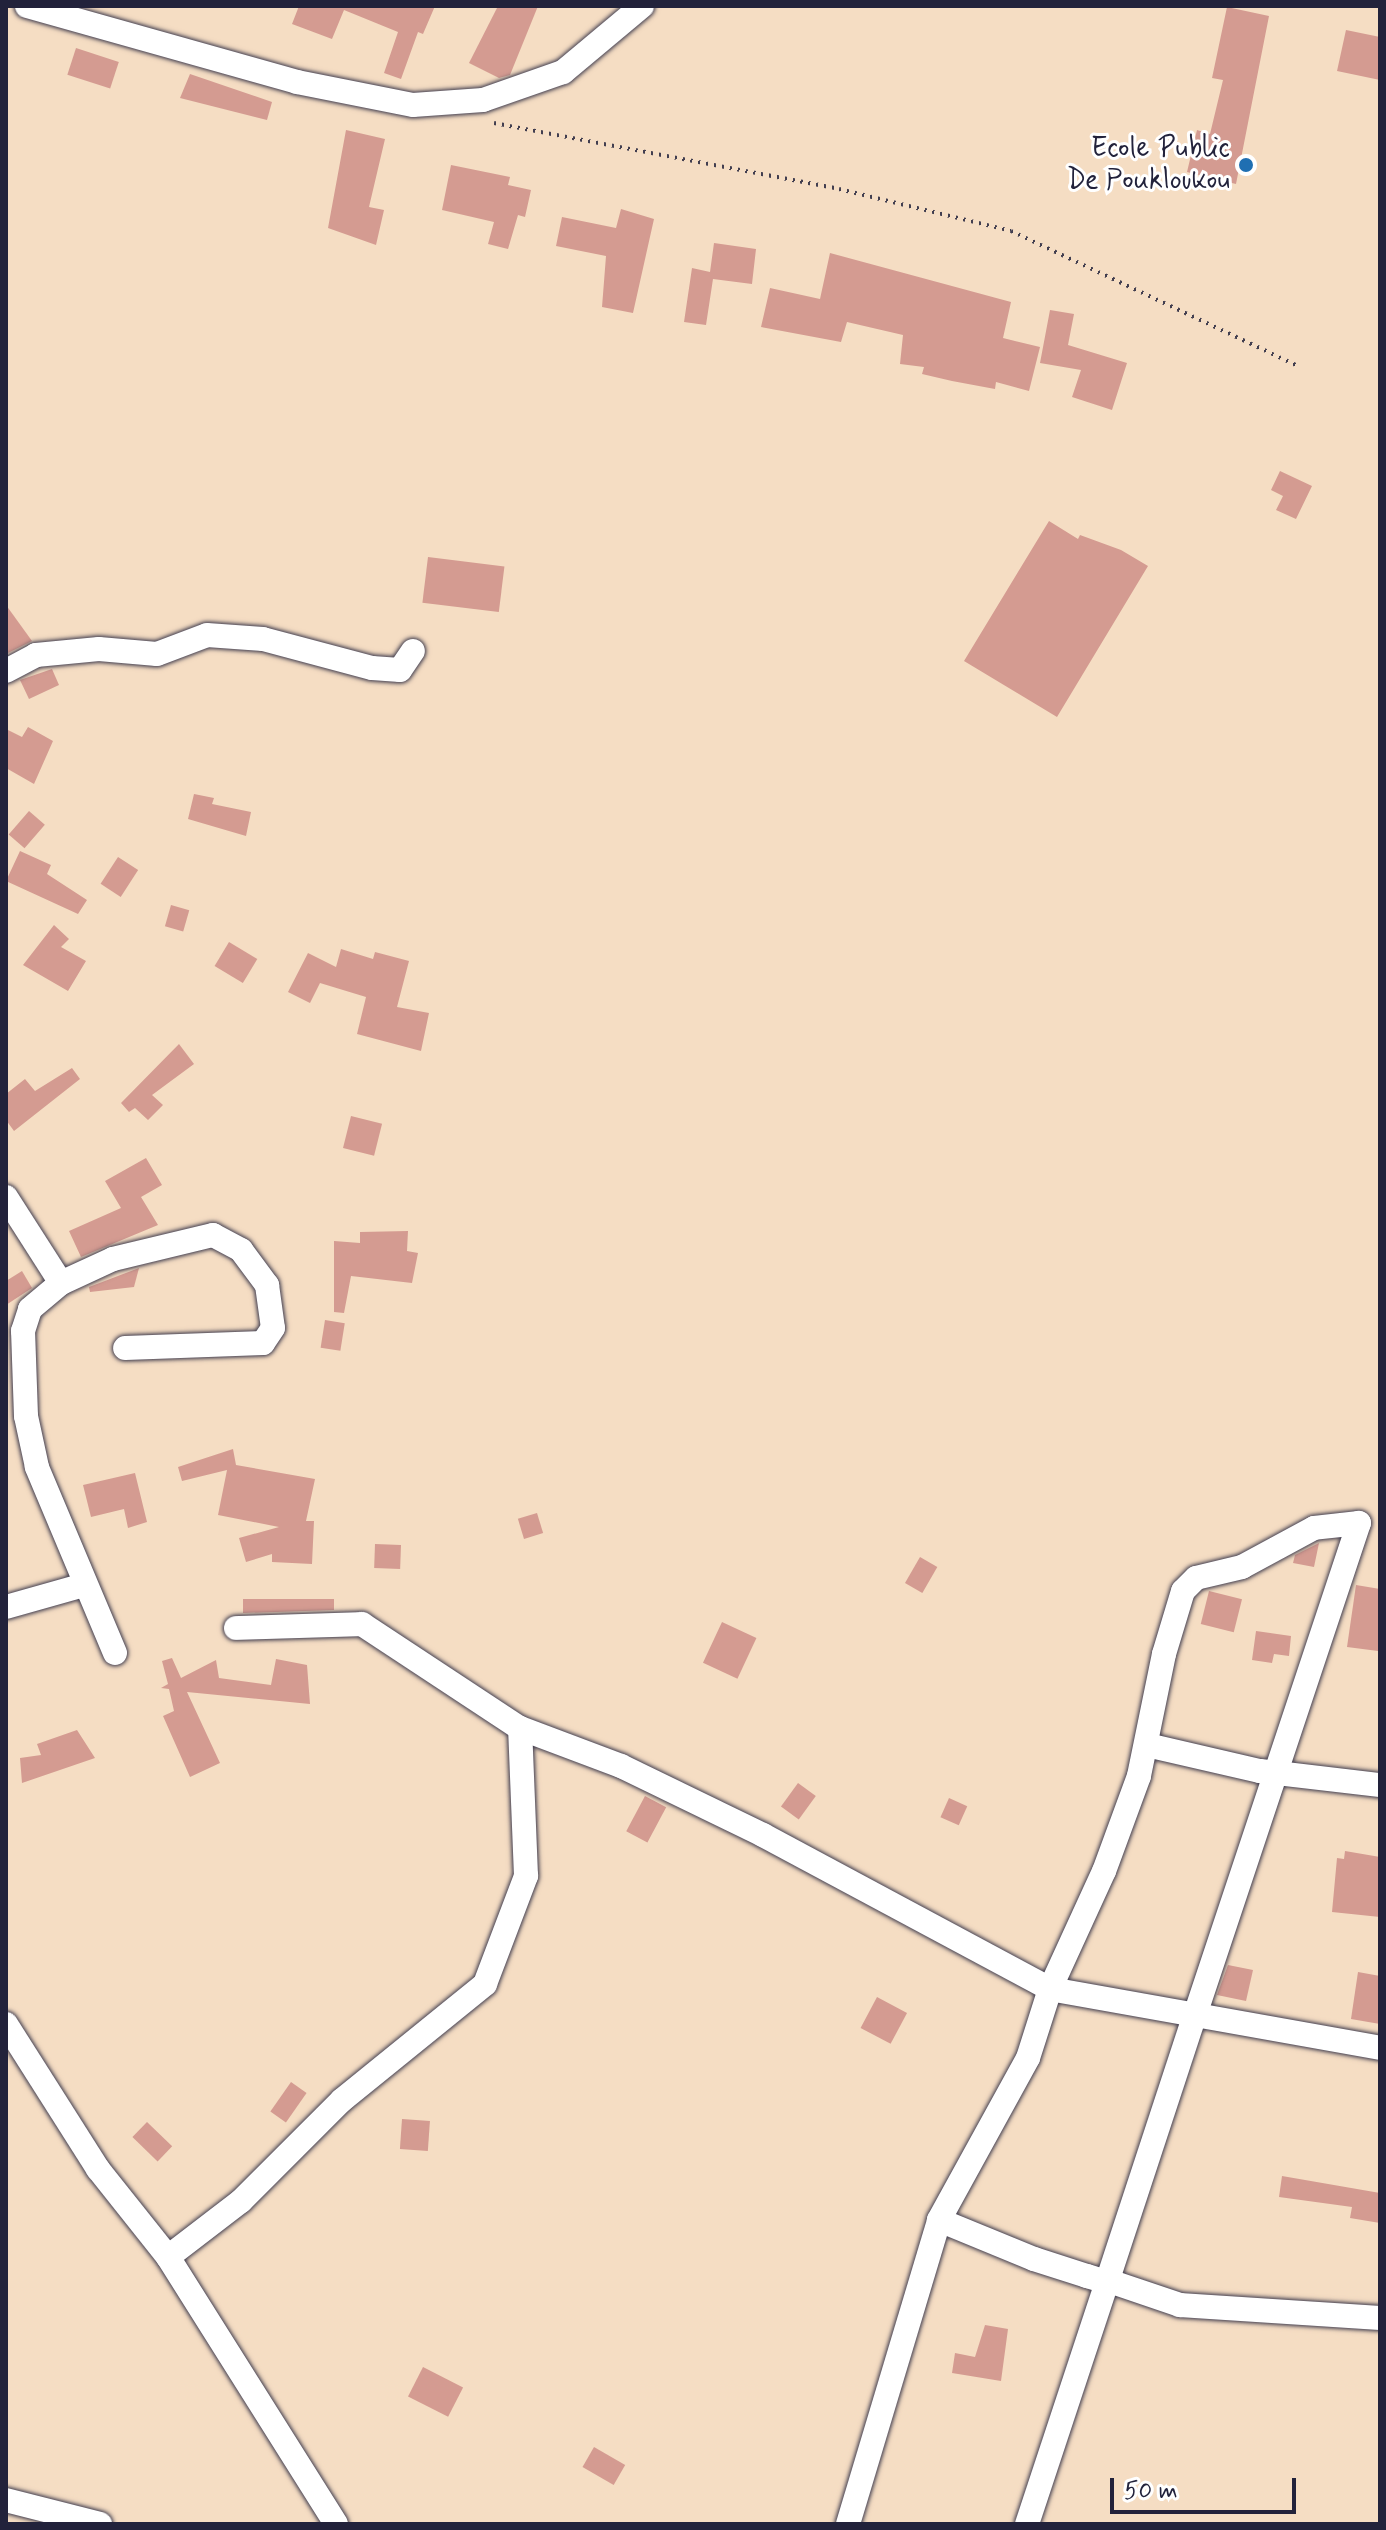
<!DOCTYPE html>
<style>
body{margin:0}
#map{position:relative;width:1386px;height:2530px;overflow:hidden;background:#f5ddc3;font-family:Mynerve,sans-serif}
div>[style]{position:absolute}
.building>*{inset:0;background:#d49b91;transform-origin:0 0}
.path>*{height:4px;margin-top:-2px;transform-origin:0;background:repeating-linear-gradient(90deg,#423e4f 0 2px,transparent 0 8px)}
.roads{filter:drop-shadow(0 0 2px #423e4f) drop-shadow(0 0 2px #423e4f)}
.minor>*{height:24px;margin:-12px;padding:0 12px;transform-origin:12px;border-radius:12px;background:#fff}
.dots>*{width:22px;height:22px;translate:-50% -50%;box-sizing:border-box;border:4px solid #fff;border-radius:50%}
span{translate:-50% -50%;white-space:nowrap;text-align:center;line-height:1.15;-webkit-text-stroke:6px #fff;paint-order:stroke}
.poi-label{font-size:28px;color:#22223b}
.right{translate:-100% -50%;text-align:right}
.frame{position:absolute;inset:0;border:8px solid #22223b;pointer-events:none}
.scale{position:absolute;left:1110px;top:2478px;width:186px;height:36px;box-sizing:border-box;border:4px solid #22223b;border-top:0;padding-left:10px;font-size:24px;line-height:28px;white-space:nowrap;color:#22223b;-webkit-text-stroke:6px #fff;paint-order:stroke}
</style>
<div id="map">
<div class="building">
<div style="clip-path:polygon(299px 6px,435px 6px,423px 34px,418px 32px,401px 79px,384px 73px,398px 32px,344px 10px,332px 39px,292px 24px)"></div>
<div style="clip-path:polygon(498px 6px,538px 6px,510px 75px,499px 78px,469px 63px)"></div>
<div style="clip-path:polygon(1227px 7px,1269px 16px,1236px 184px,1187px 172px,1197px 130px,1210px 134px,1223px 80px,1212px 78px)"></div>
<div style="clip-path:polygon(1346px 30px,1380px 37px,1380px 80px,1337px 71px)"></div>
<div style="left:76px;top:48px;width:45px;height:28px;rotate:18deg"></div>
<div style="clip-path:polygon(190px 74px,272px 102px,267px 120px,180px 98px)"></div>
<div style="clip-path:polygon(346px 130px,385px 139px,369px 207px,384px 210px,376px 245px,328px 228px)"></div>
<div style="clip-path:polygon(451px 165px,510px 177px,508px 185px,531px 190px,525px 217px,518px 215px,508px 249px,488px 244px,494px 222px,442px 210px)"></div>
<div style="clip-path:polygon(621px 209px,654px 219px,633px 313px,602px 307px,606px 256px,556px 246px,562px 217px,616px 228px)"></div>
<div style="clip-path:polygon(714px 243px,756px 249px,752px 284px,713px 279px,706px 325px,684px 322px,692px 268px,710px 272px)"></div>
<div style="clip-path:polygon(830px 253px,1011px 302px,1003px 338px,1040px 347px,1029px 391px,996px 382px,995px 389px,952px 381px,922px 374px,924px 367px,900px 364px,903px 335px,847px 322px,841px 342px,761px 327px,770px 288px,820px 299px)"></div>
<div style="clip-path:polygon(1050px 310px,1074px 314px,1068px 345px,1127px 363px,1112px 410px,1072px 397px,1081px 370px,1040px 363px)"></div>
<div style="clip-path:polygon(1280px 471px,1312px 486px,1296px 519px,1276px 510px,1283px 496px,1271px 490px)"></div>
<div style="clip-path:polygon(1049px 521px,1078px 539px,1080px 535px,1121px 550px,1148px 566px,1057px 717px,964px 661px)"></div>
<div style="left:428px;top:557px;width:77px;height:46px;rotate:7deg"></div>
<div style="clip-path:polygon(6px 605px,32px 641px,8px 653px,6px 650px)"></div>
<div style="clip-path:polygon(52px 669px,59px 685px,29px 699px,20px 680px)"></div>
<div style="clip-path:polygon(28px 727px,53px 741px,34px 784px,6px 768px,6px 729px,22px 737px)"></div>
<div style="clip-path:polygon(194px 794px,214px 798px,212px 804px,251px 812px,246px 836px,188px 819px)"></div>
<div style="left:29px;top:811px;width:21px;height:31px;rotate:41deg"></div>
<div style="clip-path:polygon(20px 851px,51px 865px,47px 874px,87px 900px,78px 914px,6px 881px)"></div>
<div style="left:118px;top:857px;width:24px;height:32px;rotate:33deg"></div>
<div style="left:171px;top:905px;width:19px;height:22px;rotate:16deg"></div>
<div style="clip-path:polygon(54px 925px,69px 939px,61px 947px,86px 961px,68px 991px,23px 965px)"></div>
<div style="left:229px;top:942px;width:33px;height:28px;rotate:31deg"></div>
<div style="clip-path:polygon(341px 949px,373px 959px,375px 952px,409px 961px,397px 1007px,429px 1013px,421px 1051px,357px 1034px,366px 997px,320px 983px,310px 1003px,288px 992px,308px 953px,336px 967px)"></div>
<div style="clip-path:polygon(179px 1044px,194px 1064px,152px 1095px,163px 1105px,148px 1120px,135px 1108px,129px 1112px,121px 1103px)"></div>
<div style="clip-path:polygon(72px 1068px,80px 1079px,14px 1131px,6px 1120px,6px 1094px,25px 1079px,35px 1091px)"></div>
<div style="left:351px;top:1116px;width:32px;height:33px;rotate:14deg"></div>
<div style="clip-path:polygon(146px 1158px,162px 1185px,141px 1197px,158px 1225px,81px 1257px,69px 1231px,121px 1208px,105px 1181px)"></div>
<div style="clip-path:polygon(408px 1231px,407px 1251px,418px 1253px,412px 1283px,351px 1276px,344px 1313px,334px 1312px,334px 1241px,360px 1243px,360px 1232px)"></div>
<div style="clip-path:polygon(139px 1268px,134px 1287px,90px 1292px,89px 1287px)"></div>
<div style="clip-path:polygon(22px 1271px,32px 1288px,6px 1305px,6px 1281px)"></div>
<div style="left:325px;top:1320px;width:20px;height:28px;rotate:9deg"></div>
<div style="clip-path:polygon(233px 1449px,236px 1465px,315px 1479px,306px 1521px,314px 1521px,312px 1564px,272px 1562px,272px 1554px,246px 1562px,239px 1538px,279px 1527px,218px 1515px,227px 1470px,182px 1481px,178px 1467px)"></div>
<div style="clip-path:polygon(135px 1473px,147px 1522px,128px 1528px,124px 1509px,91px 1517px,83px 1485px)"></div>
<div style="left:537px;top:1513px;width:21px;height:20px;rotate:73deg"></div>
<div style="clip-path:polygon(1319px 1543px,1314px 1567px,1293px 1563px,1295px 1555px)"></div>
<div style="left:375px;top:1544px;width:26px;height:24px;rotate:2deg"></div>
<div style="left:920px;top:1557px;width:20px;height:30px;rotate:30deg"></div>
<div style="clip-path:polygon(1356px 1585px,1380px 1589px,1378px 1651px,1347px 1647px)"></div>
<div style="left:1209px;top:1591px;width:34px;height:34px;rotate:14deg"></div>
<div style="clip-path:polygon(243px 1599px,334px 1599px,334px 1610px,243px 1613px)"></div>
<div style="left:722px;top:1622px;width:38px;height:45px;rotate:25deg"></div>
<div style="clip-path:polygon(1256px 1631px,1291px 1636px,1289px 1656px,1274px 1654px,1272px 1663px,1252px 1660px)"></div>
<div style="clip-path:polygon(172px 1658px,181px 1678px,216px 1660px,219px 1678px,271px 1685px,276px 1659px,307px 1665px,310px 1704px,187px 1692px,220px 1763px,190px 1777px,163px 1716px,174px 1711px,169px 1689px,161px 1688px,168px 1684px,162px 1661px)"></div>
<div style="clip-path:polygon(77px 1730px,95px 1758px,22px 1783px,20px 1758px,41px 1755px,37px 1744px)"></div>
<div style="left:798px;top:1783px;width:22px;height:29px;rotate:36deg"></div>
<div style="left:645px;top:1796px;width:24px;height:40px;rotate:28deg"></div>
<div style="left:949px;top:1798px;width:20px;height:21px;rotate:24deg"></div>
<div style="clip-path:polygon(1345px 1851px,1380px 1857px,1380px 1917px,1332px 1912px,1337px 1858px,1344px 1859px)"></div>
<div style="clip-path:polygon(1228px 1965px,1253px 1970px,1246px 2001px,1217px 1995px)"></div>
<div style="clip-path:polygon(1358px 1972px,1380px 1976px,1380px 2024px,1351px 2019px)"></div>
<div style="left:877px;top:1997px;width:34px;height:35px;rotate:28deg"></div>
<div style="left:291px;top:2082px;width:19px;height:36px;rotate:35deg"></div>
<div style="left:402px;top:2119px;width:28px;height:30px;rotate:4deg"></div>
<div style="left:147px;top:2122px;width:35px;height:21px;rotate:44deg"></div>
<div style="clip-path:polygon(1282px 2176px,1380px 2193px,1380px 2223px,1350px 2218px,1352px 2207px,1279px 2197px)"></div>
<div style="clip-path:polygon(985px 2325px,1008px 2329px,1001px 2381px,952px 2373px,955px 2353px,975px 2357px)"></div>
<div style="left:423px;top:2367px;width:45px;height:33px;rotate:27deg"></div>
<div style="left:594px;top:2447px;width:36px;height:23px;rotate:30deg"></div>
</div>
<div class="path">
<div style="left:494px;top:123px;width:351px;rotate:10.8deg"></div>
<div style="left:839px;top:189px;width:177px;rotate:13.7deg"></div>
<div style="left:1011px;top:231px;width:315px;rotate:25.2deg"></div>
</div>
<div class="roads">
<div class="minor">
<div style="left:27px;top:6px;width:280px;rotate:15.7deg"></div>
<div style="left:297px;top:82px;width:118px;rotate:11.2deg"></div>
<div style="left:413px;top:105px;width:70px;rotate:-4.1deg"></div>
<div style="left:483px;top:100px;width:85px;rotate:-19.3deg"></div>
<div style="left:563px;top:72px;width:103px;rotate:-39.9deg"></div>
<div style="left:6px;top:671px;width:34px;rotate:-28deg"></div>
<div style="left:36px;top:655px;width:63px;rotate:-5.4deg"></div>
<div style="left:99px;top:649px;width:58px;rotate:4.9deg"></div>
<div style="left:157px;top:654px;width:53px;rotate:-20.8deg"></div>
<div style="left:207px;top:635px;width:56px;rotate:4.1deg"></div>
<div style="left:263px;top:639px;width:113px;rotate:14.9deg"></div>
<div style="left:372px;top:668px;width:28px;rotate:4deg"></div>
<div style="left:400px;top:670px;width:23px;rotate:-56deg"></div>
<div style="left:6px;top:1197px;width:102px;rotate:57.4deg"></div>
<div style="left:6px;top:1607px;width:81px;rotate:-15.8deg"></div>
<div style="left:236px;top:1628px;width:126px;rotate:-1.8deg"></div>
<div style="left:362px;top:1624px;width:189px;rotate:33.4deg"></div>
<div style="left:520px;top:1728px;width:108px;rotate:20.6deg"></div>
<div style="left:621px;top:1766px;width:158px;rotate:25.9deg"></div>
<div style="left:763px;top:1835px;width:326px;rotate:28.2deg"></div>
<div style="left:1050px;top:1989px;width:335px;rotate:10.1deg"></div>
<div style="left:115px;top:1653px;width:202px;rotate:-112.8deg"></div>
<div style="left:37px;top:1467px;width:52px;rotate:-102.2deg"></div>
<div style="left:26px;top:1416px;width:85px;rotate:-92deg"></div>
<div style="left:23px;top:1331px;width:23px;rotate:-72deg"></div>
<div style="left:30px;top:1309px;width:40px;rotate:-40deg"></div>
<div style="left:61px;top:1283px;width:57px;rotate:-24.8deg"></div>
<div style="left:113px;top:1259px;width:103px;rotate:-13.5deg"></div>
<div style="left:213px;top:1235px;width:32px;rotate:28deg"></div>
<div style="left:241px;top:1250px;width:44px;rotate:53.4deg"></div>
<div style="left:267px;top:1285px;width:43px;rotate:82.1deg"></div>
<div style="left:273px;top:1328px;width:18px;rotate:124deg"></div>
<div style="left:263px;top:1343px;width:138px;rotate:177.9deg"></div>
<div style="left:1147px;top:1745px;width:116px;rotate:13deg"></div>
<div style="left:1260px;top:1771px;width:121px;rotate:6.7deg"></div>
<div style="left:6px;top:2024px;width:172px;rotate:57.6deg"></div>
<div style="left:98px;top:2169px;width:112px;rotate:51.5deg"></div>
<div style="left:168px;top:2257px;width:315px;rotate:57.8deg"></div>
<div style="left:168px;top:2257px;width:92px;rotate:-37.5deg"></div>
<div style="left:241px;top:2201px;width:143px;rotate:-45deg"></div>
<div style="left:342px;top:2100px;width:184px;rotate:-39deg"></div>
<div style="left:485px;top:1984px;width:116px;rotate:-69.2deg"></div>
<div style="left:526px;top:1876px;width:148px;rotate:-92.3deg"></div>
<div style="left:6px;top:2500px;width:97px;rotate:14.3deg"></div>
<div style="left:848px;top:2524px;width:317px;rotate:-73.3deg"></div>
<div style="left:1027px;top:2524px;width:255px;rotate:-71.7deg"></div>
<div style="left:1107px;top:2282px;width:278px;rotate:-71.8deg"></div>
<div style="left:1194px;top:2018px;width:522px;rotate:-71.57deg"></div>
<div style="left:1359px;top:1523px;width:45px;rotate:173.7deg"></div>
<div style="left:1314px;top:1528px;width:82px;rotate:151.6deg"></div>
<div style="left:1242px;top:1567px;width:47px;rotate:166.6deg"></div>
<div style="left:1196px;top:1578px;width:18px;rotate:135deg"></div>
<div style="left:1183px;top:1591px;width:66px;rotate:106.8deg"></div>
<div style="left:1164px;top:1654px;width:125px;rotate:101.6deg"></div>
<div style="left:1139px;top:1776px;width:101px;rotate:110.2deg"></div>
<div style="left:1104px;top:1871px;width:130px;rotate:114.6deg"></div>
<div style="left:1050px;top:1989px;width:72px;rotate:107.7deg"></div>
<div style="left:1028px;top:2058px;width:185px;rotate:118.8deg"></div>
<div style="left:939px;top:2220px;width:103px;rotate:22.3deg"></div>
<div style="left:1034px;top:2259px;width:56px;rotate:17.8deg"></div>
<div style="left:1087px;top:2276px;width:21px;rotate:17deg"></div>
<div style="left:1107px;top:2282px;width:8px;rotate:7deg"></div>
<div style="left:1115px;top:2283px;width:69px;rotate:18.7deg"></div>
<div style="left:1180px;top:2305px;width:200px;rotate:3.7deg"></div>
</div>
</div>
<div class="dots">
<div style="left:1246px;top:165px;background:#1f6fb2"></div>
</div>
<div class="poi-label">
<span class="right" style="left:1230px;top:165px">Ecole Public<br>De Poukloukou</span>
</div>
<div class="frame"></div>
<div class="scale">50 m</div>
</div>
